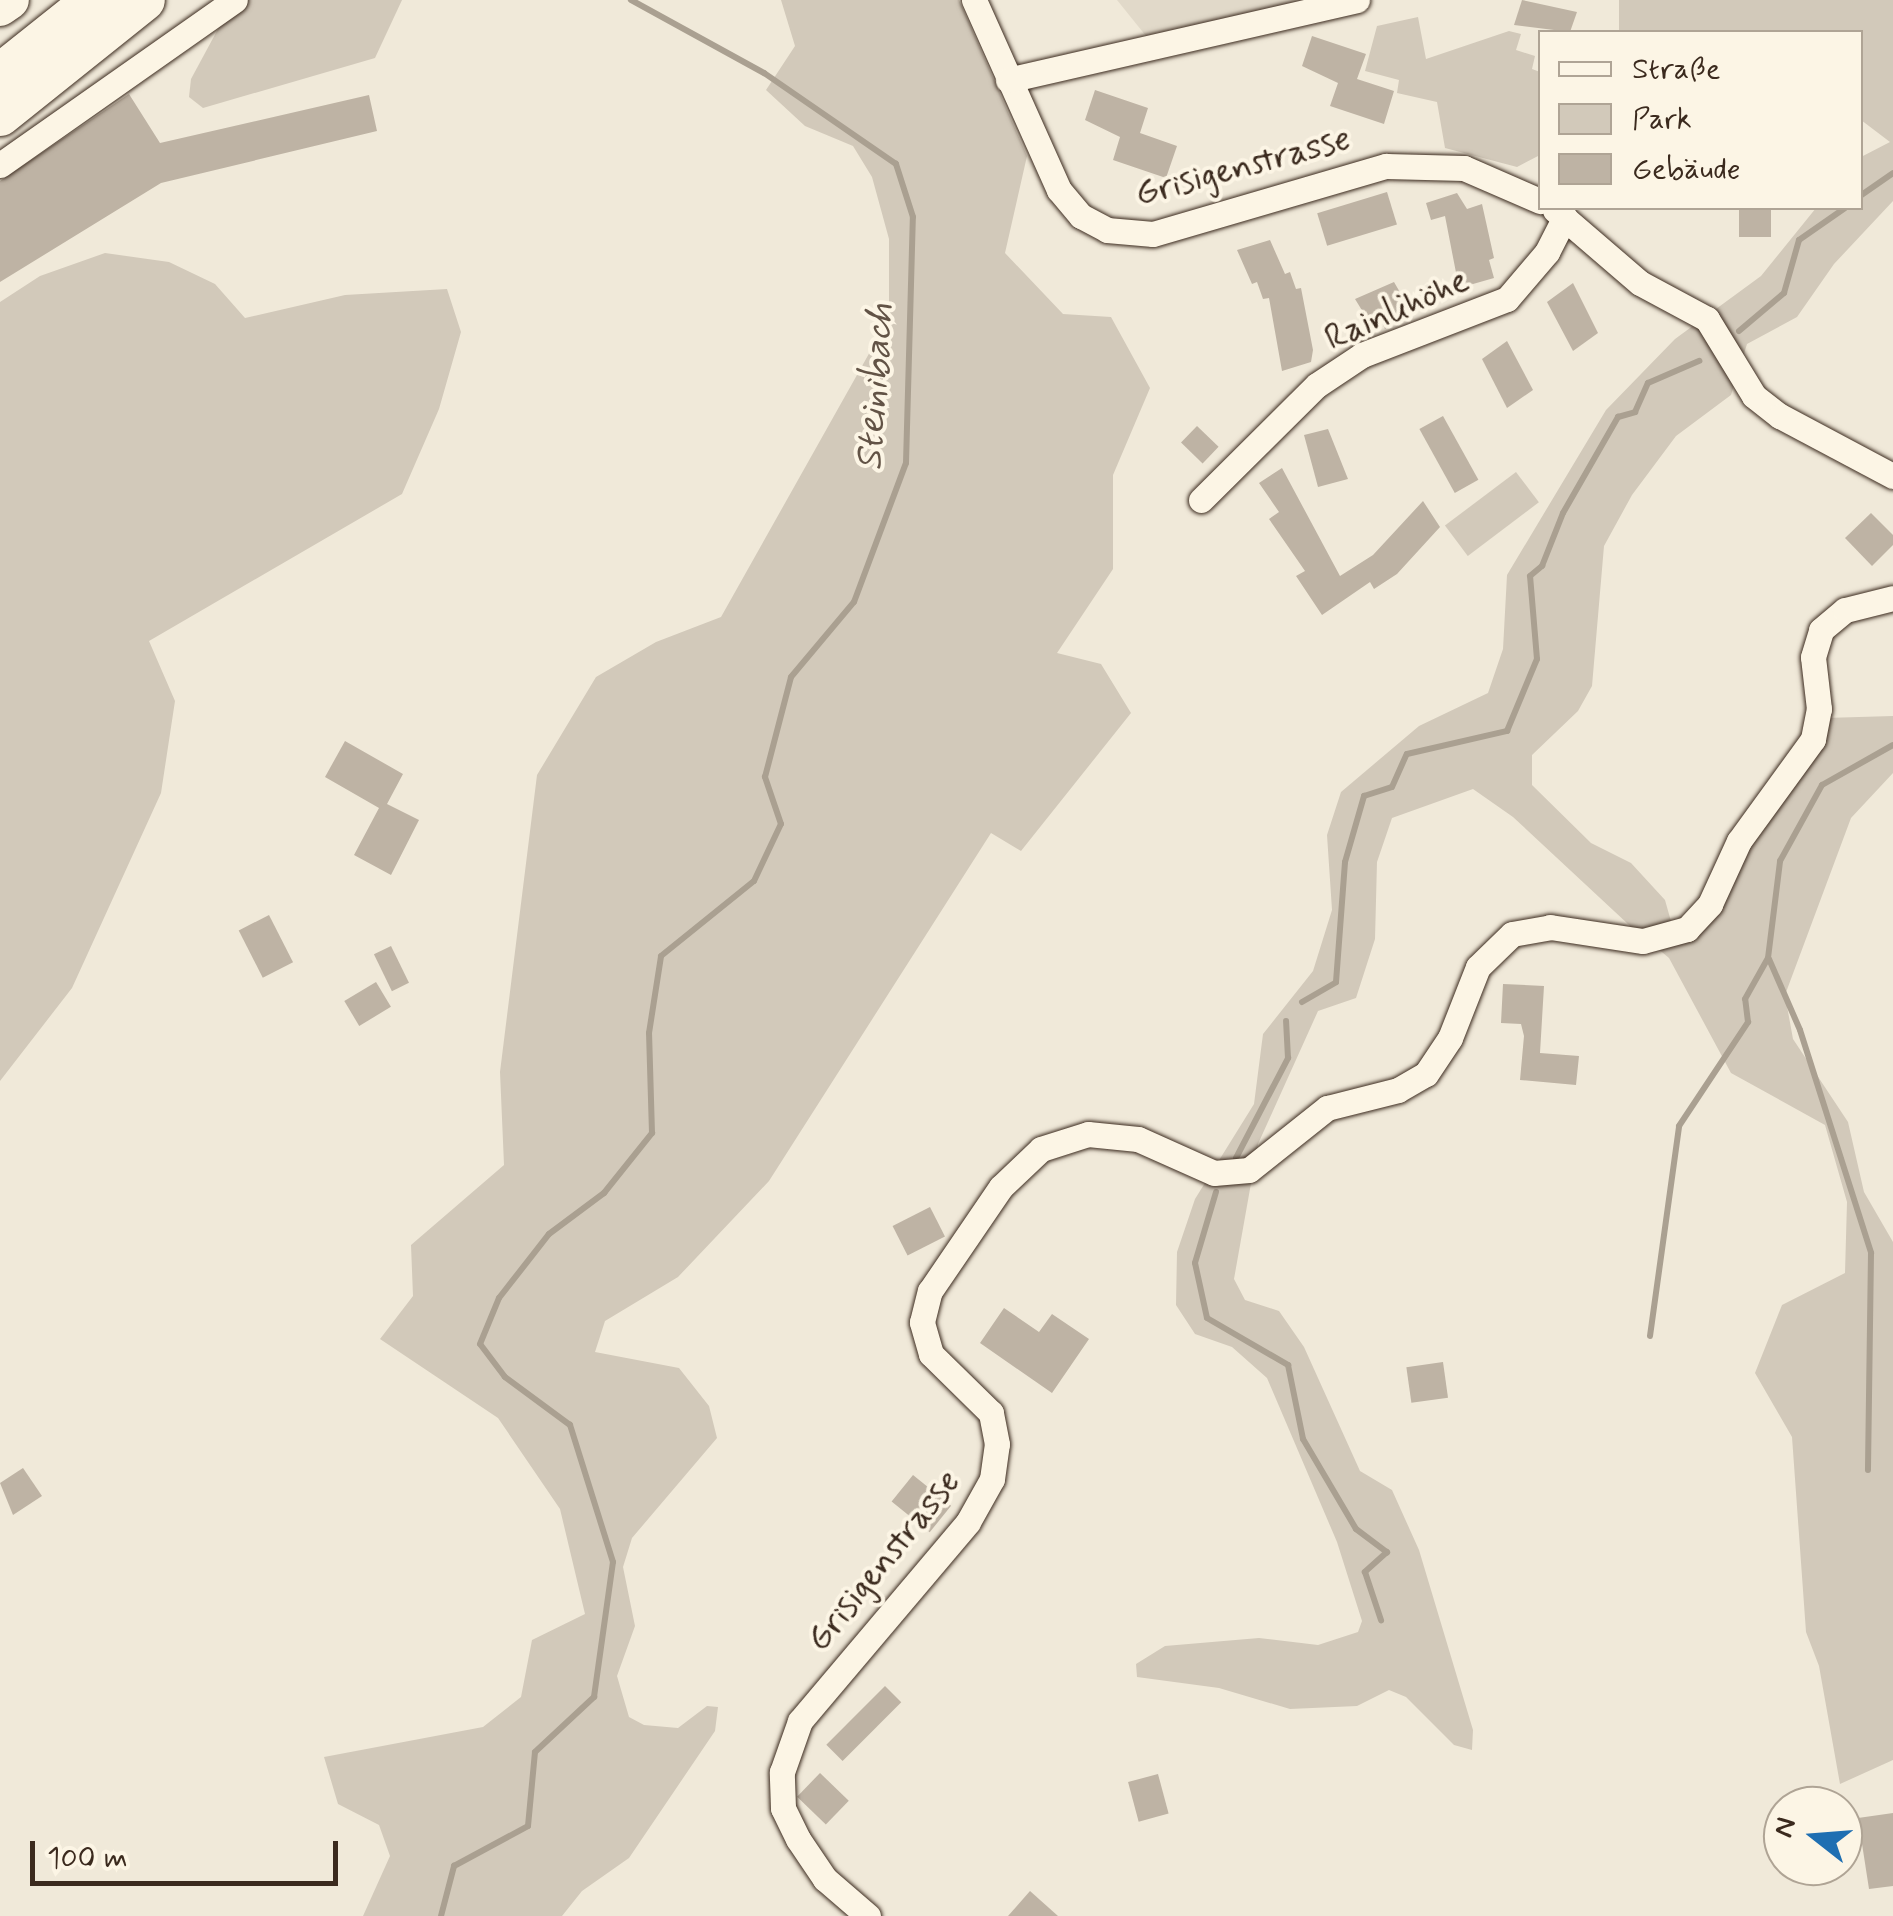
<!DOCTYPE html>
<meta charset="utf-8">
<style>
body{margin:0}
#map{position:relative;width:1893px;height:1916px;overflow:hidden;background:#f0e9d9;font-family:Mynerve,sans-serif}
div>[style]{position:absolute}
.built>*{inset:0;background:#e1d9c9}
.green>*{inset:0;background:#d2c9ba;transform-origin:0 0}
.stream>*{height:6px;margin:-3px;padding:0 3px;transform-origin:3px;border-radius:3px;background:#aaa091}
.building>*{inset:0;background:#beb3a4;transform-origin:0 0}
.roads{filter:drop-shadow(0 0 2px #3b2a1e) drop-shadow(0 0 2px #3b2a1e)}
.street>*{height:25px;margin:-12.5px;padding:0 12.5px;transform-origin:12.5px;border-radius:12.5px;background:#fcf5e5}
.primary>*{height:38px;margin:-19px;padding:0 19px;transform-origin:19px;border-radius:19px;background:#fcf5e5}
.highway>*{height:42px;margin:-21px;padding:0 21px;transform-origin:21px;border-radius:21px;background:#fcf5e5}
span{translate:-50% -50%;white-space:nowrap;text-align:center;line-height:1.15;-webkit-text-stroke:8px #fcf5e5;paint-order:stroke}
.street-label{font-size:35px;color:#3b2a1e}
.water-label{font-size:38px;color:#625346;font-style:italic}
.legend{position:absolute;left:1538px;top:30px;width:325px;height:180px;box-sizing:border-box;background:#fcf5e5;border:2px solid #afa495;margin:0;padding:12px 18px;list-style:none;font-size:30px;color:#3b2a1e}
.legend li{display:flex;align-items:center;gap:20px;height:50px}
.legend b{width:50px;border:2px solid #afa495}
.north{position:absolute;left:1763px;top:1786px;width:100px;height:100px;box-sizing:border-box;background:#fcf5e5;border:2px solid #afa495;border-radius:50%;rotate:287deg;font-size:28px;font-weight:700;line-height:40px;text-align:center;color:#3b2a1e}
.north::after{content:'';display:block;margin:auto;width:35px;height:45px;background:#1f6fb2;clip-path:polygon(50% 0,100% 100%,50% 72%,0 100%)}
.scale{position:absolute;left:30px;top:1841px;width:308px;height:45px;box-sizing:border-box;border:5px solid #3b2a1e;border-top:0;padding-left:12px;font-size:30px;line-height:35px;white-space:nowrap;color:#3b2a1e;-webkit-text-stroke:8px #fcf5e5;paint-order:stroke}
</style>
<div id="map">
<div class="built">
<div style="clip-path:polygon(1117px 0,1310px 0,1146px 36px)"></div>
</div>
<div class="green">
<div style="clip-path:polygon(244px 0,402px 0,375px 58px,203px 108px,189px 97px,191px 79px,225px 16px)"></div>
<div style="clip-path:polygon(781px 0,959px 0,1027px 156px,1005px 253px,1063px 314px,1111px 317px,1150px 388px,1113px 475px,1113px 569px,1057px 653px,1101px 664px,1131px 713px,1021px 851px,991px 833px,769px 1181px,678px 1277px,605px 1321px,595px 1352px,679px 1368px,709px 1406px,717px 1438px,632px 1538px,623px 1567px,635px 1626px,617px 1676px,629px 1717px,644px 1725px,678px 1728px,707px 1706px,718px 1707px,715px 1731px,629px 1858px,582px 1891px,562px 1916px,363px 1916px,390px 1856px,379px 1825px,338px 1804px,324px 1757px,483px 1727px,521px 1697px,532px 1640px,585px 1614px,560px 1509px,498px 1418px,380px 1339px,413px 1296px,411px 1245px,504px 1165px,500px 1072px,537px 775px,596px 677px,656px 642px,721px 617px,889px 318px,889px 239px,872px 177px,853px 146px,805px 126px,766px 90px,795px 46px)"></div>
<div style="clip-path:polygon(1619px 0,1893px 0,1893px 201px,1834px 264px,1797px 317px,1747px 344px,1731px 395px,1676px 436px,1632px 495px,1604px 546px,1592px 686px,1578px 711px,1532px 755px,1532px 785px,1591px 843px,1631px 863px,1665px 900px,1674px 932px,1643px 938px,1513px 817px,1473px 789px,1392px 818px,1377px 862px,1375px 939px,1356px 998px,1318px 1011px,1258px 1144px,1234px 1279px,1245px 1300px,1279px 1311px,1304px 1347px,1360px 1471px,1392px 1490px,1419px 1550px,1473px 1730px,1472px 1750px,1454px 1745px,1406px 1697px,1389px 1690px,1357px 1706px,1290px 1709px,1219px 1688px,1137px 1677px,1136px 1664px,1165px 1646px,1259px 1638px,1318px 1645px,1358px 1632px,1362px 1621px,1337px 1542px,1267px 1378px,1232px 1347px,1195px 1334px,1176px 1305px,1177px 1252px,1195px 1199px,1254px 1104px,1263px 1034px,1313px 971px,1332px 910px,1327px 835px,1341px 792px,1419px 726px,1488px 693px,1503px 649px,1507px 575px,1606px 410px,1675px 339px,1761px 276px,1816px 208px,1860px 208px,1861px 157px,1890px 142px,1861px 120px,1860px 32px,1619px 32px)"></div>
<div style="clip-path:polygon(1418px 17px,1426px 59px,1509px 31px,1521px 34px,1516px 50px,1535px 56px,1532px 69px,1540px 72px,1540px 155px,1517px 167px,1445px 148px,1437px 102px,1397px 93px,1399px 80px,1365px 71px,1377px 26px)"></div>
<div style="clip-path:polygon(105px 253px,169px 262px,215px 284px,245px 318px,345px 295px,447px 289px,461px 332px,439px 409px,402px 494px,149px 641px,175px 701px,161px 793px,72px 988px,0 1081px,0 302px,40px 276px)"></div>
<div style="left:1516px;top:472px;width:38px;height:89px;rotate:53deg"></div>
<div style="clip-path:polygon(1893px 716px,1893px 773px,1851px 818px,1785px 995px,1793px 1039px,1848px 1122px,1864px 1192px,1893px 1242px,1893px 1760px,1840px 1784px,1819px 1666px,1806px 1632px,1792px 1437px,1755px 1373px,1782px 1305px,1845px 1273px,1847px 1202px,1825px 1125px,1731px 1073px,1669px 958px,1656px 947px,1675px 940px,1825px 718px)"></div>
</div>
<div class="stream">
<div style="left:1860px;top:196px;width:40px;rotate:-34.9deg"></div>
<div style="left:1739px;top:331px;width:59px;rotate:-40.2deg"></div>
<div style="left:1784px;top:293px;width:55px;rotate:-74.2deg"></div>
<div style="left:1799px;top:240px;width:56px;rotate:-34.8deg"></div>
<div style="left:1769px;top:959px;width:77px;rotate:66.4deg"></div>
<div style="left:1800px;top:1030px;width:234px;rotate:72.3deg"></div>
<div style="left:1871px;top:1253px;width:217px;rotate:90.8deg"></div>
<div style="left:1302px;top:1002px;width:39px;rotate:-30deg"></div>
<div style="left:1336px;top:982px;width:120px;rotate:-85.7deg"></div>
<div style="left:1345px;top:862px;width:69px;rotate:-73.9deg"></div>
<div style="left:1364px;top:796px;width:29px;rotate:-18deg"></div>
<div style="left:1392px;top:787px;width:36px;rotate:-66deg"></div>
<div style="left:1407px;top:754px;width:103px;rotate:-13deg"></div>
<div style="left:1507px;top:731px;width:78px;rotate:-67.4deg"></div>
<div style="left:1537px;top:659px;width:83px;rotate:-94.8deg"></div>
<div style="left:1530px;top:576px;width:16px;rotate:-40deg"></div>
<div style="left:1542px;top:566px;width:57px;rotate:-68.4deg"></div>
<div style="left:1563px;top:513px;width:111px;rotate:-60.2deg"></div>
<div style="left:1618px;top:417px;width:18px;rotate:-16deg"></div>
<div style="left:1635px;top:412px;width:32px;rotate:-66deg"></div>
<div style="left:1648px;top:383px;width:56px;rotate:-23.3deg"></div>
<div style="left:1236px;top:1158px;width:113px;rotate:-62.5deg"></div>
<div style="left:1288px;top:1058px;width:37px;rotate:-93deg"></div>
<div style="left:1216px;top:1192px;width:74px;rotate:106.5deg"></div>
<div style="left:1195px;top:1263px;width:56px;rotate:77.7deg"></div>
<div style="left:1207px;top:1318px;width:94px;rotate:30.1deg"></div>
<div style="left:1288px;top:1365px;width:76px;rotate:78.5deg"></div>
<div style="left:1303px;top:1439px;width:104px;rotate:59.5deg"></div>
<div style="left:1356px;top:1529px;width:39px;rotate:37deg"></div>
<div style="left:1387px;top:1552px;width:30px;rotate:138deg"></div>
<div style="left:1365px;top:1572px;width:51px;rotate:71.6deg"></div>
<div style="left:1650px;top:1336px;width:212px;rotate:-82.1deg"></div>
<div style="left:1679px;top:1126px;width:125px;rotate:-56.4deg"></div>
<div style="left:1748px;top:1022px;width:23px;rotate:-97deg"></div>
<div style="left:1745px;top:999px;width:47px;rotate:-60.7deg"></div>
<div style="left:1768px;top:958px;width:98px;rotate:-82.9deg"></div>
<div style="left:1780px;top:861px;width:87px;rotate:-61.1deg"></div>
<div style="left:1822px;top:785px;width:81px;rotate:-29.4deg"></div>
<div style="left:441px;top:1916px;width:52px;rotate:-75.4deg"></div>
<div style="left:454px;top:1866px;width:84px;rotate:-28.4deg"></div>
<div style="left:528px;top:1826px;width:74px;rotate:-84.6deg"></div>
<div style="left:535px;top:1752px;width:81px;rotate:-43deg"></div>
<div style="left:594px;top:1697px;width:136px;rotate:-82deg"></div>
<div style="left:613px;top:1562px;width:144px;rotate:-107.4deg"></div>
<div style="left:570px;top:1425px;width:81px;rotate:-143.6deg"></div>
<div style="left:505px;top:1377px;width:41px;rotate:-127.1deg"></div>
<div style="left:480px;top:1344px;width:50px;rotate:-67.6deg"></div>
<div style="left:499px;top:1298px;width:81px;rotate:-52deg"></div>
<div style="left:549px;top:1234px;width:69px;rotate:-36.7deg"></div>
<div style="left:604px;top:1193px;width:77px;rotate:-51.3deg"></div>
<div style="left:652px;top:1133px;width:100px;rotate:-91.7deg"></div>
<div style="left:649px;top:1033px;width:78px;rotate:-81.1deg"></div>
<div style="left:661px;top:956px;width:119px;rotate:-38.9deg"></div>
<div style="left:754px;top:881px;width:63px;rotate:-64.7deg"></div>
<div style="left:781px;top:824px;width:50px;rotate:-108.8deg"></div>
<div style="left:765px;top:777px;width:103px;rotate:-75.4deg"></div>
<div style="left:791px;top:677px;width:98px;rotate:-50deg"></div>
<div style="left:854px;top:602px;width:148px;rotate:-69.5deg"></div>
<div style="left:906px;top:463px;width:246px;rotate:-88.4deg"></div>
<div style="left:913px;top:217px;width:56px;rotate:-107.8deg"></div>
<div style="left:896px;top:164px;width:160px;rotate:-145.4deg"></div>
<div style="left:764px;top:73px;width:152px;rotate:-151.2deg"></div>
</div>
<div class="building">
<div style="clip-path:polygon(1522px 0,1577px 12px,1570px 32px,1514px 25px)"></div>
<div style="clip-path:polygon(1312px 36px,1366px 54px,1357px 79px,1394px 91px,1384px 124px,1330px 106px,1338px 83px,1302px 66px)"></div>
<div style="clip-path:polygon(1095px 90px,1148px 108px,1140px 133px,1177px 146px,1166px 178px,1113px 160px,1120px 137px,1085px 120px)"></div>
<div style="clip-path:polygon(129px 94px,160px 143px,369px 95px,377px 131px,161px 183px,0 282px,0 181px)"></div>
<div style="left:1387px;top:192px;width:34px;height:73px;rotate:73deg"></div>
<div style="clip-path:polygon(1457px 193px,1467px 209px,1482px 204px,1494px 258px,1489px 260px,1494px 278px,1459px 288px,1445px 216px,1431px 220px,1426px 203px)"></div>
<div style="left:1739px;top:208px;width:32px;height:29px"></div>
<div style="clip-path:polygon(1270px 240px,1285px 274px,1290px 272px,1296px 289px,1301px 288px,1313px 350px,1311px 362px,1282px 371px,1269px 298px,1263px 299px,1257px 282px,1252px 284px,1237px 250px)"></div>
<div style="clip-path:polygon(1394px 282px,1412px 313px,1385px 329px,1380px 320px,1371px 325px,1355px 299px)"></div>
<div style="clip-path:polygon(1573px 283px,1598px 333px,1573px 351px,1547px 302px)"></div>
<div style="clip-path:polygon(1507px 341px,1533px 390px,1507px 408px,1482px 359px)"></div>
<div style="left:1443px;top:416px;width:73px;height:27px;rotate:61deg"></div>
<div style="left:1197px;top:426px;width:30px;height:23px;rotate:44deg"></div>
<div style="clip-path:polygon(1328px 429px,1348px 479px,1318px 487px,1304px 435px)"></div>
<div style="clip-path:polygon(1282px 468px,1340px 576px,1373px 555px,1423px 501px,1440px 527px,1397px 574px,1374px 589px,1370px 582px,1322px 615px,1296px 576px,1305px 571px,1269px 519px,1279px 512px,1259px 483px)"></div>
<div style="clip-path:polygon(1871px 513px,1893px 535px,1893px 545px,1872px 566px,1845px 538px)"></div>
<div style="clip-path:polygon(345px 741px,403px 774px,387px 804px,419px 820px,391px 875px,354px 855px,379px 808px,325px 777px)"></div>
<div style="left:269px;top:915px;width:53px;height:34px;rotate:63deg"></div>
<div style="left:391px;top:946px;width:41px;height:19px;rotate:64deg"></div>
<div style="left:376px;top:982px;width:29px;height:37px;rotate:59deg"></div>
<div style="clip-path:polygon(1503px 984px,1544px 986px,1540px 1053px,1579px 1056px,1576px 1085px,1520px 1080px,1524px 1036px,1521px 1024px,1501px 1023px)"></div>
<div style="left:930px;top:1207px;width:33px;height:42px;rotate:63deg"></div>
<div style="clip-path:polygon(1004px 1308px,1039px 1332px,1052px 1314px,1089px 1339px,1052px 1393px,980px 1343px)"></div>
<div style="left:1443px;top:1362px;width:36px;height:37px;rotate:82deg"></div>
<div style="clip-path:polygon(23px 1468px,42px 1496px,13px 1515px,0 1483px)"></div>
<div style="left:913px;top:1475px;width:49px;height:34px;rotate:39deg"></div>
<div style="left:885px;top:1686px;width:23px;height:83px;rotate:45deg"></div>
<div style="left:820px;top:1773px;width:40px;height:33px;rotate:44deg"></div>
<div style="left:1158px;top:1774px;width:41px;height:31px;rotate:75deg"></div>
<div style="clip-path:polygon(1893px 1813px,1893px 1886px,1869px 1889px,1858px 1818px)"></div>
<div style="clip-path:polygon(1030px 1891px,1058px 1916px,1008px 1916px)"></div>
</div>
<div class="roads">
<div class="street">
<div style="left:974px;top:0;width:208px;rotate:65.9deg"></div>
<div style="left:1059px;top:190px;width:34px;rotate:50deg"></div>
<div style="left:1081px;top:216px;width:30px;rotate:28deg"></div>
<div style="left:1107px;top:230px;width:46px;rotate:5deg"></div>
<div style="left:1153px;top:234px;width:243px;rotate:-16.3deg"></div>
<div style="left:1386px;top:166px;width:78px;rotate:1.5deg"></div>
<div style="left:1464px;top:168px;width:83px;rotate:23.5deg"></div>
<div style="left:1008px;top:80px;width:358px;rotate:-12.9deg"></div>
<div style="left:0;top:165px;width:287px;rotate:-35.1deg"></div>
<div style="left:1555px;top:210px;width:112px;rotate:40.7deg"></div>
<div style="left:1640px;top:283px;width:76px;rotate:28.2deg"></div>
<div style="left:1707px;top:319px;width:90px;rotate:58.6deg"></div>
<div style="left:1754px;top:396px;width:33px;rotate:38deg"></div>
<div style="left:1780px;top:416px;width:128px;rotate:28deg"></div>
<div style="left:1201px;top:500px;width:163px;rotate:-44.8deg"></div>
<div style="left:1317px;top:385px;width:54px;rotate:-33.7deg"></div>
<div style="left:1362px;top:355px;width:155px;rotate:-21.1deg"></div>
<div style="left:1507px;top:299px;width:62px;rotate:-49.6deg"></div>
<div style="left:1547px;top:252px;width:39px;rotate:-63deg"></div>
<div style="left:868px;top:1916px;width:57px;rotate:-139.3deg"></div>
<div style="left:825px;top:1879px;width:48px;rotate:-124deg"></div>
<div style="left:798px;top:1839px;width:34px;rotate:-116deg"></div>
<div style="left:783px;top:1808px;width:36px;rotate:-92deg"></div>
<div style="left:782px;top:1772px;width:54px;rotate:-70.6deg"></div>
<div style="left:800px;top:1721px;width:260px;rotate:-49.8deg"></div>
<div style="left:968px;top:1522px;width:49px;rotate:-60.8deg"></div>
<div style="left:992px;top:1479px;width:35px;rotate:-82deg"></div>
<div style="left:997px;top:1444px;width:32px;rotate:-101deg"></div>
<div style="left:991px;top:1413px;width:84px;rotate:-135.5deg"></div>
<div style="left:931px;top:1354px;width:33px;rotate:-106deg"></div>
<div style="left:922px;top:1322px;width:32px;rotate:-76deg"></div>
<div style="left:930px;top:1291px;width:126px;rotate:-55.7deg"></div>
<div style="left:1001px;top:1187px;width:55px;rotate:-43.5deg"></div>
<div style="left:1041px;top:1149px;width:49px;rotate:-17.7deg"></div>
<div style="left:1088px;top:1134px;width:50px;rotate:5.7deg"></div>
<div style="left:1138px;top:1139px;width:83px;rotate:24.1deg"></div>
<div style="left:1214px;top:1173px;width:35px;rotate:-5deg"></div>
<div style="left:1249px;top:1170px;width:100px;rotate:-38.5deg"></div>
<div style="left:1327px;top:1108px;width:73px;rotate:-14.2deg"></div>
<div style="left:1398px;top:1090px;width:32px;rotate:-30deg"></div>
<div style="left:1426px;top:1074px;width:43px;rotate:-56.3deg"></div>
<div style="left:1450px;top:1038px;width:76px;rotate:-68.5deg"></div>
<div style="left:1478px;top:967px;width:47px;rotate:-44.1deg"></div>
<div style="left:1512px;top:934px;width:39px;rotate:-10deg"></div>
<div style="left:1550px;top:927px;width:94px;rotate:8.6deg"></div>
<div style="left:1643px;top:941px;width:46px;rotate:-15.3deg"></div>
<div style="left:1687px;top:929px;width:34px;rotate:-47deg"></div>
<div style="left:1710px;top:904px;width:69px;rotate:-65.3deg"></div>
<div style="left:1739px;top:841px;width:126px;rotate:-54deg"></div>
<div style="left:1813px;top:739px;width:31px;rotate:-79deg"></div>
<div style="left:1819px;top:709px;width:52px;rotate:-96.6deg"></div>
<div style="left:1813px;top:657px;width:28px;rotate:-73deg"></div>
<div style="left:1821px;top:630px;width:31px;rotate:-40deg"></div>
<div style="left:1845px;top:610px;width:49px;rotate:-14deg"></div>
</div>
<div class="primary">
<div style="left:0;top:7px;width:12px;rotate:-35deg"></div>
</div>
<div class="highway">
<div style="left:0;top:75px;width:120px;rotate:-38.6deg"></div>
<div style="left:0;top:115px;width:184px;rotate:-38.6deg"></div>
</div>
</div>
<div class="street-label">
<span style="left:1243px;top:167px;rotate:-15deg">Grisigenstrasse</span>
<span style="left:1397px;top:310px;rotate:-24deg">Rainlihöhe</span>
<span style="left:884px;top:1561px;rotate:-51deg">Grisigenstrasse</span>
</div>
<div class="water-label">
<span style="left:876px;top:387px;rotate:-86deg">Steinibach</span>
</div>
<ul class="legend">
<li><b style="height:12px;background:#fcf5e5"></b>Straße</li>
<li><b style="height:28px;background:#d2c9ba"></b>Park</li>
<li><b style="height:28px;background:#beb3a4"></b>Gebäude</li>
</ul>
<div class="north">N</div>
<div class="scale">100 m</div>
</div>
